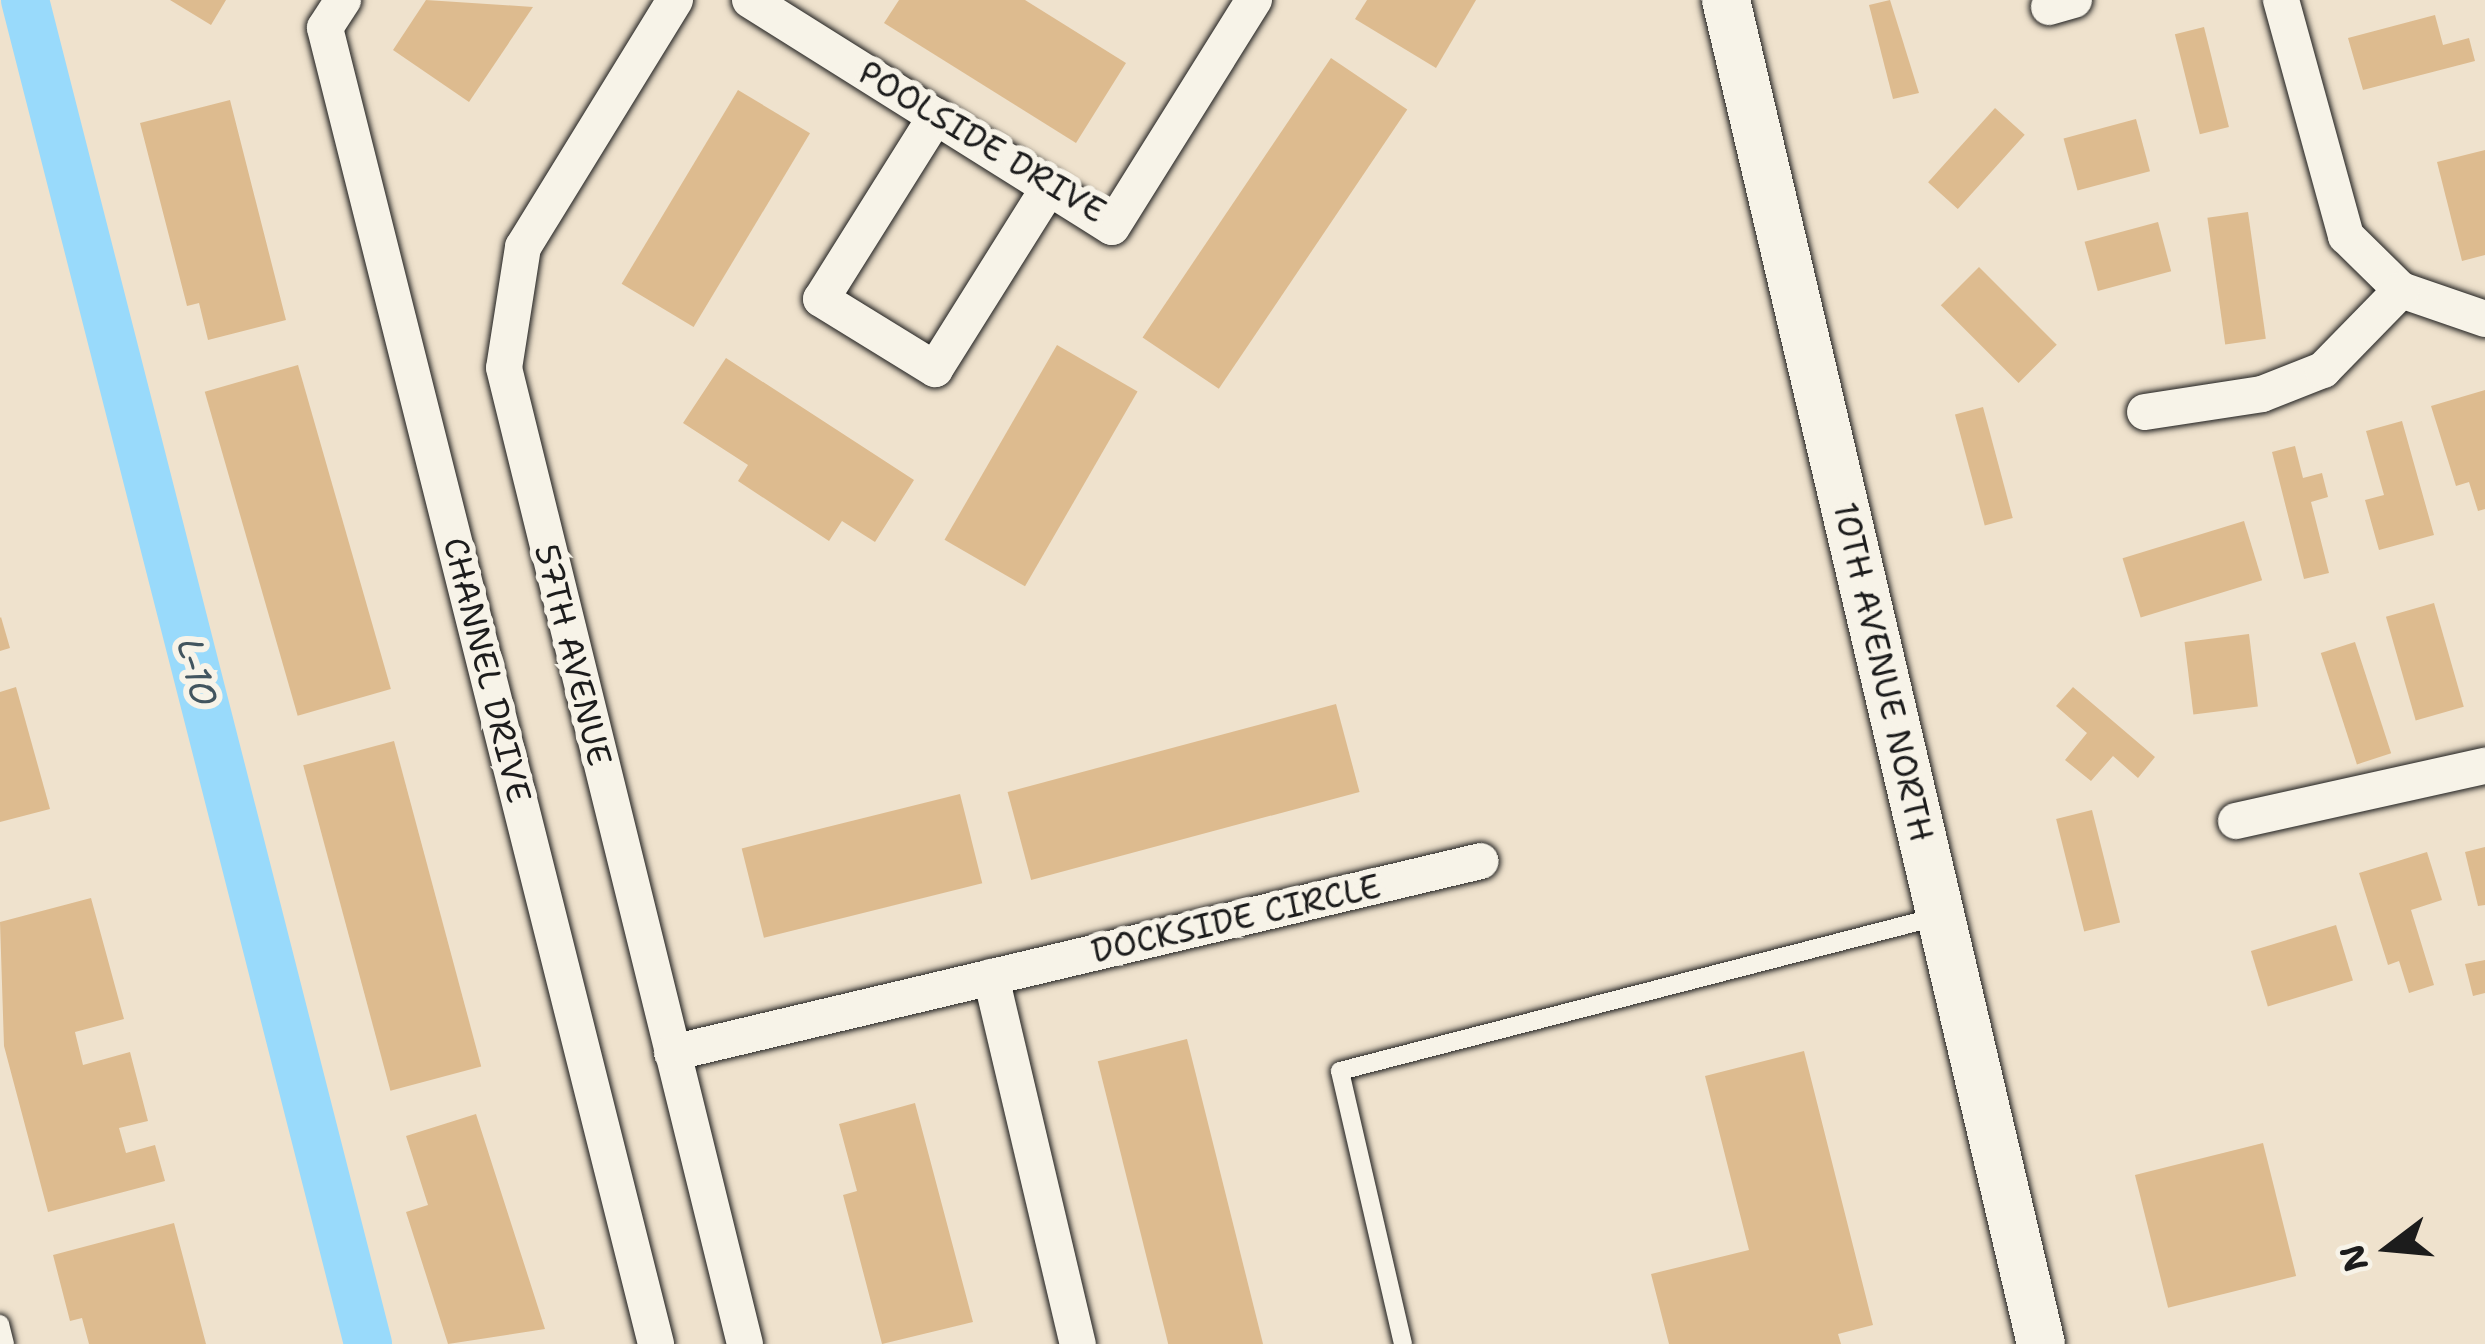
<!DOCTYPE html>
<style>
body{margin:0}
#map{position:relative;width:2485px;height:1344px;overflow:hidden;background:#efe2cd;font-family:"Shantell Sans",sans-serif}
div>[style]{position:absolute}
.canal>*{height:48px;margin:-24px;padding:0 24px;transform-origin:24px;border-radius:24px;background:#99dafb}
.building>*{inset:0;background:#ddbb8f;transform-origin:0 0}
.roads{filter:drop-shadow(0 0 3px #1c1c1c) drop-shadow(0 0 3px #1c1c1c)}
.lane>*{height:18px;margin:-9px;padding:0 9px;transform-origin:9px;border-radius:9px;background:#f7f3e8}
.street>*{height:36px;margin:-18px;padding:0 18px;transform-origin:18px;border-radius:18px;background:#f7f3e8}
.secondary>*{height:48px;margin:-24px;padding:0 24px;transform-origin:24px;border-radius:24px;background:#f7f3e8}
span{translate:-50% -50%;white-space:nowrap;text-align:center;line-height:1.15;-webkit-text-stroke:12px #f7f3e8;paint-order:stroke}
.street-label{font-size:33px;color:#1c1c1c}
.water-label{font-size:36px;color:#42555f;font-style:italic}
.north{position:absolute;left:2329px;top:1188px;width:120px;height:120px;-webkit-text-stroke:9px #f7f3e8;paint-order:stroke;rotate:254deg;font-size:33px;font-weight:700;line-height:48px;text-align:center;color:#1c1c1c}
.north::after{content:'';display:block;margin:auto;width:42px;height:54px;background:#1c1c1c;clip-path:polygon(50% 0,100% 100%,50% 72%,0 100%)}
</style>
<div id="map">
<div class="canal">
<div style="left:25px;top:0;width:1387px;rotate:75.68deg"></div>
</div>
<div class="building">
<div style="clip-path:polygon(170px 0,226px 0,211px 25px)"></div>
<div style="clip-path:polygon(426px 0,533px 7px,469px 102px,393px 50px)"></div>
<div style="clip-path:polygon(899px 0,1025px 0,1126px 63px,1076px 143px,884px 23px)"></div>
<div style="clip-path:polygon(1367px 0,1476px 0,1436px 68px,1355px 19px)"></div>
<div style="clip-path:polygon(1890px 0,1919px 93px,1893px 99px,1869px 5px)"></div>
<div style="clip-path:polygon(2435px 15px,2443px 45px,2469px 38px,2475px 61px,2363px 90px,2348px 38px)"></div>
<div style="left:2204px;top:27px;width:103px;height:30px;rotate:76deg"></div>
<div style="left:1331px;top:58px;width:92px;height:337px;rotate:34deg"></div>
<div style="left:738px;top:90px;width:84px;height:226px;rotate:31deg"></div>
<div style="clip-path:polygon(230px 100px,286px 320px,208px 340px,199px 303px,187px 306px,140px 123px)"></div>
<div style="left:1995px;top:108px;width:40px;height:100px;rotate:42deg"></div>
<div style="left:2136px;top:119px;width:54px;height:75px;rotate:75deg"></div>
<div style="clip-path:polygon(2485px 150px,2485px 255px,2462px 261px,2437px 162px)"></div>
<div style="left:2248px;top:212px;width:128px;height:41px;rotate:82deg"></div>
<div style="left:2158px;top:222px;width:51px;height:76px;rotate:75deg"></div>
<div style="left:1979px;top:267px;width:110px;height:54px;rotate:45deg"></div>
<div style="left:1057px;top:345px;width:93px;height:225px;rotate:30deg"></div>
<div style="clip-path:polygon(726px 358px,914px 480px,875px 542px,842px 521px,829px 541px,738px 481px,748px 465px,683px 423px)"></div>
<div style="left:298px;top:365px;width:337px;height:97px;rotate:74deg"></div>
<div style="clip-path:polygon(2485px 390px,2485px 509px,2478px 511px,2469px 482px,2456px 486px,2431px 406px)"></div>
<div style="left:1983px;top:407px;width:115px;height:29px;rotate:75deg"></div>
<div style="clip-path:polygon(2402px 421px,2434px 535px,2379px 550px,2365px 500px,2384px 495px,2366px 431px)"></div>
<div style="clip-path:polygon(2295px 446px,2303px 478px,2322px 473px,2328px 497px,2311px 502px,2329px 573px,2304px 579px,2272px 452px)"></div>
<div style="left:2244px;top:521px;width:62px;height:127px;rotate:73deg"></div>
<div style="left:2434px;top:603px;width:108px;height:50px;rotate:74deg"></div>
<div style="clip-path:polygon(1px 617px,10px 648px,0 651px,0 618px)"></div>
<div style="left:2249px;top:634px;width:73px;height:65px;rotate:83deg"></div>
<div style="left:2355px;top:642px;width:117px;height:36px;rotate:72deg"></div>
<div style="clip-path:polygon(16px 687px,50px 809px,0 822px,0 692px)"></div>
<div style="clip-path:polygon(2073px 687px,2155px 757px,2138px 778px,2113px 756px,2091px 781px,2065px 760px,2087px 733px,2056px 706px)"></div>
<div style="left:1336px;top:704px;width:91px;height:340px;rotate:75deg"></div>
<div style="left:394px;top:741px;width:337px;height:94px;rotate:75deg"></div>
<div style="left:960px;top:794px;width:92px;height:225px;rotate:76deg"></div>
<div style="left:2092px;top:810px;width:116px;height:37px;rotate:76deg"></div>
<div style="clip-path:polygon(2485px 847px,2485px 905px,2478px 906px,2465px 852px)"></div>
<div style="clip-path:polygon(2427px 852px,2442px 900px,2411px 910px,2434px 985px,2409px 993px,2399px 961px,2388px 965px,2359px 873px)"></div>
<div style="clip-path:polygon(91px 898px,124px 1019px,75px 1032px,83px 1065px,130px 1052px,148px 1121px,119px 1128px,126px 1153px,155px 1145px,165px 1181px,48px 1212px,4px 1046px,0 922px)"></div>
<div style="left:2336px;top:925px;width:58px;height:89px;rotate:73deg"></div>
<div style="clip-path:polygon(2485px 960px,2485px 993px,2473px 996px,2465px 964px)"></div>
<div style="left:1187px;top:1039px;width:315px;height:92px;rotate:76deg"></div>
<div style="clip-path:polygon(1804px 1051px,1873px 1325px,1838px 1334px,1841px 1344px,1669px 1344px,1651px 1274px,1749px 1250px,1705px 1076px)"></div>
<div style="clip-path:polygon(915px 1103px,973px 1322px,882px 1344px,843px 1195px,857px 1191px,839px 1124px)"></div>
<div style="clip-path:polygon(476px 1114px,545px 1329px,448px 1344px,406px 1212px,428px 1205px,406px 1136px)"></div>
<div style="left:2263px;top:1143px;width:137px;height:132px;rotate:76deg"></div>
<div style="clip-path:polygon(174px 1223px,206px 1344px,89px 1344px,82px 1318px,70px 1321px,53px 1255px)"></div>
</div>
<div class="roads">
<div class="lane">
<div style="left:0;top:1324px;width:21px;rotate:76deg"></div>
<div style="left:1403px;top:1344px;width:280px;rotate:-103deg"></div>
<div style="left:1340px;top:1071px;width:620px;rotate:-14.48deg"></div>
</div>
<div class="street">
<div style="left:343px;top:0;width:33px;rotate:123deg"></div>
<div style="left:325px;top:28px;width:1357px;rotate:75.88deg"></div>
<div style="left:675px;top:0;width:290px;rotate:121.6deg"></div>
<div style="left:523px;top:247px;width:122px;rotate:98.9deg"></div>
<div style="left:504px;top:368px;width:1005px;rotate:76.13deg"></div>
<div style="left:750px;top:0;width:427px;rotate:32.1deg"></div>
<div style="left:1112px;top:227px;width:268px;rotate:-58deg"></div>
<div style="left:2281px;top:0;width:245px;rotate:74.6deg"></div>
<div style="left:2346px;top:236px;width:77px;rotate:44.5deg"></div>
<div style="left:2401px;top:290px;width:89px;rotate:19deg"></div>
<div style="left:2049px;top:7px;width:26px;rotate:-16deg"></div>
<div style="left:936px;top:116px;width:216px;rotate:122.1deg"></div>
<div style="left:821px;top:299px;width:134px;rotate:31.6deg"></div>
<div style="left:935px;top:369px;width:215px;rotate:-57.9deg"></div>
<div style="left:2145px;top:412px;width:118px;rotate:-8.7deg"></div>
<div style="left:2262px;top:394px;width:66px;rotate:-21.5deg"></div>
<div style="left:2323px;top:370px;width:112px;rotate:-45.7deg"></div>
<div style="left:2236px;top:821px;width:255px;rotate:-12.5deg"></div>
<div style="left:991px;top:977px;width:377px;rotate:76.7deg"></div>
<div style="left:672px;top:1053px;width:831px;rotate:-13.35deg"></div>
</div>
<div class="secondary">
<div style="left:1726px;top:0;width:1380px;rotate:76.81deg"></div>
</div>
</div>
<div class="street-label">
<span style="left:982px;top:142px;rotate:31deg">POOLSIDE DRIVE</span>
<span style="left:573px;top:655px;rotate:76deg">57TH AVENUE</span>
<span style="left:487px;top:670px;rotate:76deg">CHANNEL DRIVE</span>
<span style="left:1883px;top:672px;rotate:77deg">10TH AVENUE NORTH</span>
<span style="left:1236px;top:919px;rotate:-13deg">DOCKSIDE CIRCLE</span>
</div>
<div class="water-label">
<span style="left:197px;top:672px;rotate:76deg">L-10</span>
</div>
<div class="north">N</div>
</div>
